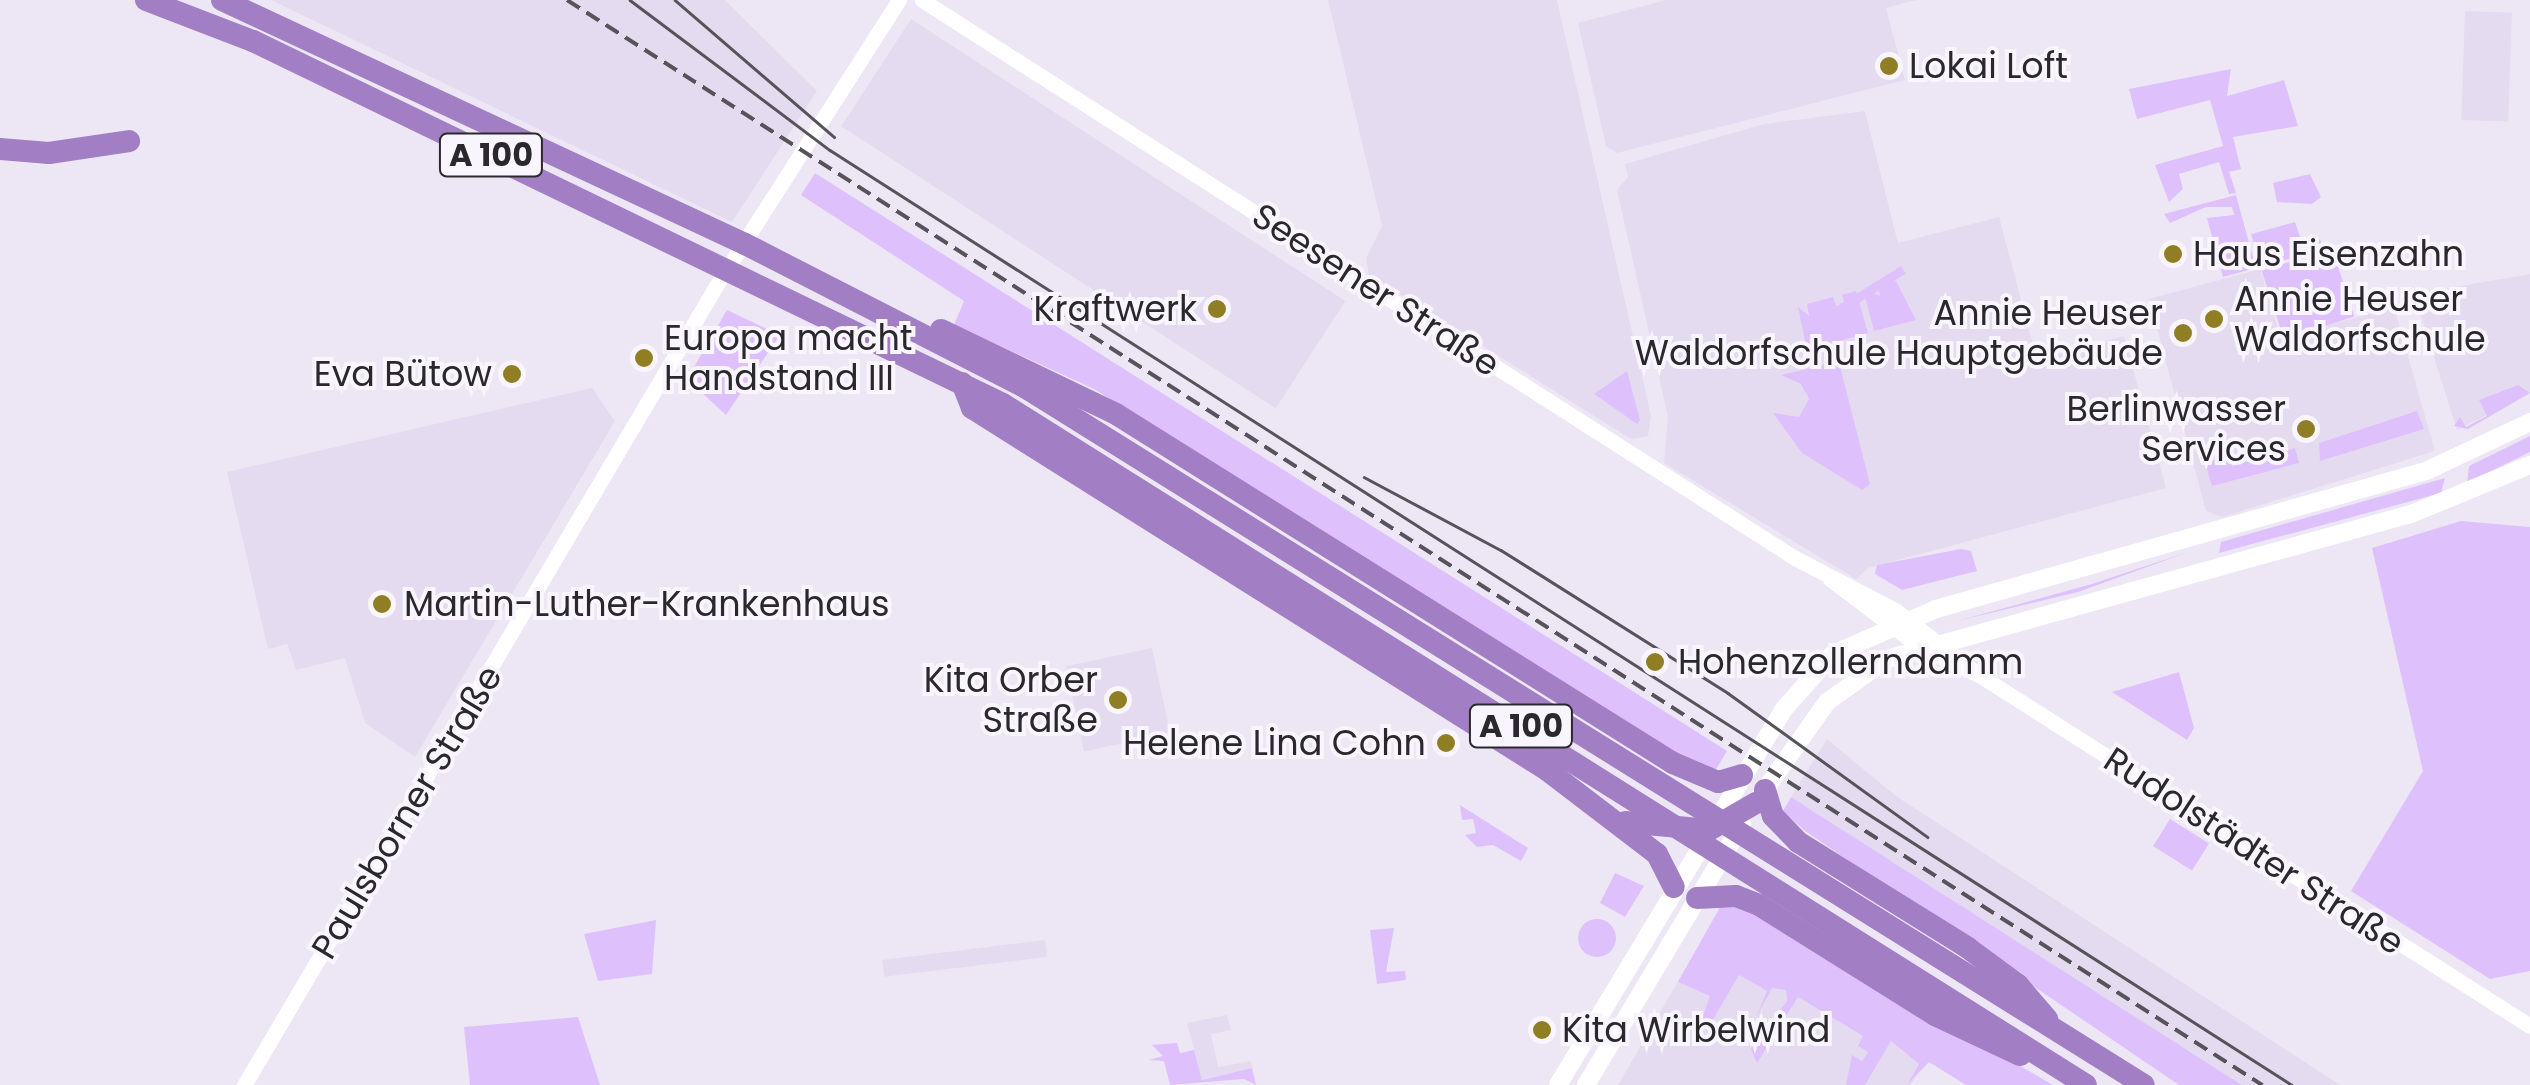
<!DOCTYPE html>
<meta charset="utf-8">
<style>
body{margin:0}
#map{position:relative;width:2530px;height:1085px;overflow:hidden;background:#ede7f5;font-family:Poppins,sans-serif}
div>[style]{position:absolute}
.built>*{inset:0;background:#e5dbf0;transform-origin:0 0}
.green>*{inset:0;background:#dec1fc;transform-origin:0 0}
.round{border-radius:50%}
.tertiary>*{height:15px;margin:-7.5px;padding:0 7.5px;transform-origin:7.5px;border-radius:7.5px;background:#fff}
.secondary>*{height:18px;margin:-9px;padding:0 9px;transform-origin:9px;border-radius:9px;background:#fff}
.motorway>*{height:22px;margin:-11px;padding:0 11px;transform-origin:11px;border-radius:11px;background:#a27ec4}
.tram>*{height:2.5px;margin:-1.25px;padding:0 1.25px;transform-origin:1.25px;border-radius:1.25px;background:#56535a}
.rail>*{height:4px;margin-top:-2px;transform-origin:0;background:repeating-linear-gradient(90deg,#56535a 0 15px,transparent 0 23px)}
.dots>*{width:28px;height:28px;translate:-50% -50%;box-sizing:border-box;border:5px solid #f9f5fe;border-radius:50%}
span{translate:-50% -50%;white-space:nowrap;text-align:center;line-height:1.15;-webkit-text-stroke:8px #f9f5fe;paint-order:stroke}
.shield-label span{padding:2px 8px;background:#f9f5fe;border:2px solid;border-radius:8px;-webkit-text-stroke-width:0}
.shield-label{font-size:32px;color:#2b282d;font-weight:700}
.poi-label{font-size:35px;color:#2b282d}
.left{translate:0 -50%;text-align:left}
.right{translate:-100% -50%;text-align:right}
.street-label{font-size:35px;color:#2b282d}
</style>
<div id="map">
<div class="built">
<div style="clip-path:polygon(271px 0,725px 0,817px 91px,732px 222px)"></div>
<div style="clip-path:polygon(1328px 0,1557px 0,1651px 416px,1648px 436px,1631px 439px,1369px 275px,1366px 258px,1382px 226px)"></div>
<div style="clip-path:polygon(1666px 0,1917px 0,1886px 8px,1905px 80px,1617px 153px,1606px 146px,1578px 23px)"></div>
<div style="left:2465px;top:11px;width:47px;height:109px;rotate:2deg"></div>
<div style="left:911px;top:19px;width:518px;height:128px;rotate:33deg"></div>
<div style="clip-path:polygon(1865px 111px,1898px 243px,1999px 217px,2037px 360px,2124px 336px,2166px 488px,1868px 568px,1856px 579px,1664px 463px,1668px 417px,1617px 190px,1628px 177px,1625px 164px,1764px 124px)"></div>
<div style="clip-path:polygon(2260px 269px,2281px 338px,2394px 307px,2435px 451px,2222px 517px,2206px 511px,2149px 299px)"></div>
<div style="clip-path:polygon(2530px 274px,2530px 393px,2457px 430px,2414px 294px)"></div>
<div style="clip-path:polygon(592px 388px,615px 421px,415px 757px,365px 723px,345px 658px,296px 670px,287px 644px,268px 649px,227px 472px)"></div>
<div style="left:1152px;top:648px;width:87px;height:88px;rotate:78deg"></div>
<div style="clip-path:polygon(1827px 739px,1896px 796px,2340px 1085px,2242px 1085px,1791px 797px)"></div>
<div style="clip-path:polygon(1706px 933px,1926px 1061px,1911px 1085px,1618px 1085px)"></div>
<div style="left:1045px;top:940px;width:17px;height:164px;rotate:83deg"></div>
<div style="clip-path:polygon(1227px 1015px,1231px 1030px,1211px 1034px,1218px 1067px,1251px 1061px,1252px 1068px,1202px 1080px,1187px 1023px)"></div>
</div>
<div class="green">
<div style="clip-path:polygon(2231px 69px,2227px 96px,2284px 80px,2298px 126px,2233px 137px,2241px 169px,2229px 172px,2236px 193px,2229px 194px,2219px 162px,2179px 174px,2183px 189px,2169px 202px,2155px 165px,2223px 146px,2210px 100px,2137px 119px,2129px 89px)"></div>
<div style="clip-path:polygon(815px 173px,1727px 751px,1715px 771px,1678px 756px,1094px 389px,954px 325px,964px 301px,801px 195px)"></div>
<div style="clip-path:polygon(2310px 174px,2321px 197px,2312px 204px,2277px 202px,2273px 183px)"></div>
<div style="clip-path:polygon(2236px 195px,2256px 268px,2223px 277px,2207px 218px,2234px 215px,2232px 207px,2206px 207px,2170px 223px,2164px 214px)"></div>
<div style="clip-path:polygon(2295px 222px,2302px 243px,2320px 239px,2323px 249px,2260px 267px,2251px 234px)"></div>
<div style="left:2332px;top:248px;width:72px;height:74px;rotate:72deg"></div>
<div style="left:1901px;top:266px;width:9px;height:109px;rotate:58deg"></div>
<div style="clip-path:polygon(1896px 281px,1916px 320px,1874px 331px,1863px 289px,1880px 296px,1878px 285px)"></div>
<div style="clip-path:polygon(1856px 291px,1868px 333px,1807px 350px,1798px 307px,1809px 316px,1807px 304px,1833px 297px,1837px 308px,1845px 306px,1842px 295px)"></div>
<div style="clip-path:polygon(727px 310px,780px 335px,726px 415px,687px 379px)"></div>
<div style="clip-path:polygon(1824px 365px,1840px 366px,1870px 484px,1862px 490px,1802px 453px,1773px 413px,1799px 417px,1809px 399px,1801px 384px,1781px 375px)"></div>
<div style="clip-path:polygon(1627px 371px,1640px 420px,1637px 424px,1594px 394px)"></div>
<div style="clip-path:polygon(2518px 385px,2530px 393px,2468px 429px,2454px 426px,2460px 417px,2466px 427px,2487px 416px,2479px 400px)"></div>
<div style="clip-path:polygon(2417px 411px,2424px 429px,2320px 461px,2319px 443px)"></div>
<div style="clip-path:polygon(2530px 436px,2530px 452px,2467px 483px,2469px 466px)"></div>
<div style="clip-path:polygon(2295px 448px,2299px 463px,2212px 486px,2205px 463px,2228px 456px,2232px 466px)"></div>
<div style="clip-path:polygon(2445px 478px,2441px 493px,2219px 553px,2221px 542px)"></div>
<div style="clip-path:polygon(2461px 521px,2530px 527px,2530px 971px,2490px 979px,2351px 891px,2423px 771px,2372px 548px)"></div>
<div style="clip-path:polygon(1961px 549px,1971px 551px,1977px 571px,1902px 590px,1875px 574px,1877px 565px)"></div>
<div style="clip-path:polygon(2191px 551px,2078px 592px,1957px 621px,2092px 584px)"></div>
<div style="clip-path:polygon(2179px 672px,2194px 728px,2187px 740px,2112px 692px)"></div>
<div style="clip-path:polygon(1791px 797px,2242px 1085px,2179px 1085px,1805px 831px,1783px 811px)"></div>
<div style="clip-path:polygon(1460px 805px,1528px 848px,1521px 861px,1493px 845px,1477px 847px,1465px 835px,1476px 833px,1473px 819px,1462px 820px)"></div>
<div style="left:2170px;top:819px;width:46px;height:32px;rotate:32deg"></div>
<div style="clip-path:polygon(1615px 873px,1644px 886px,1625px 917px,1600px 903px)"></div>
<div style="clip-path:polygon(1724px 900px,1766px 917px,2053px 1085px,1966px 1085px,1929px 1062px,1907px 1085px,1919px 1064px,1891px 1041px,1865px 1085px,1846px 1085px,1852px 1055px,1862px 1061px,1868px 1052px,1858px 1046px,1863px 1036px,1798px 997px,1757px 1063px,1751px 1049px,1787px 1001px,1786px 990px,1772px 988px,1757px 1016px,1767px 991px,1739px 975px,1707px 1030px,1700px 1025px,1710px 996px,1678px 982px)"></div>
<div class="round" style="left:1578px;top:919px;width:38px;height:38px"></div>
<div style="clip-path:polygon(656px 920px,652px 974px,598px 981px,584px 934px)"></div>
<div style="clip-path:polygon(1394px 928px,1386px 972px,1405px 971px,1406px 980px,1377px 984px,1370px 930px)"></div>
<div style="clip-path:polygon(578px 1017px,600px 1085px,470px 1085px,464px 1027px)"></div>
<div style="clip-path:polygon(1177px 1043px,1180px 1053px,1194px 1050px,1202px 1080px,1252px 1068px,1256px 1085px,1244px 1079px,1170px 1085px,1164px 1061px,1149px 1060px,1163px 1056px,1152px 1045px)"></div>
</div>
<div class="tertiary">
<div style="left:922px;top:0;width:1036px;rotate:32.59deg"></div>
<div style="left:1795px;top:558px;width:113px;rotate:27.5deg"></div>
<div style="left:1895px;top:610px;width:106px;rotate:37.7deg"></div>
<div style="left:1830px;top:579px;width:113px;rotate:37.1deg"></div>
<div style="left:1920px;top:647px;width:65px;rotate:25.4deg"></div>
<div style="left:1979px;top:675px;width:653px;rotate:32.5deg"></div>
<div style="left:244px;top:1085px;width:928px;rotate:-59.43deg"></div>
<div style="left:716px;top:286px;width:340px;rotate:-57.4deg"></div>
</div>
<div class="secondary">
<div style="left:1759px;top:798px;width:118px;rotate:-54.7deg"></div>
<div style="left:1827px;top:702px;width:74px;rotate:-35.6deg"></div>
<div style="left:1887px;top:659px;width:544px;rotate:-15.47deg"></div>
<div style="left:2411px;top:514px;width:129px;rotate:-22.4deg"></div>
<div style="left:1558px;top:1085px;width:437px;rotate:-59deg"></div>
<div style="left:1783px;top:710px;width:75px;rotate:-48.2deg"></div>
<div style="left:1833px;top:654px;width:112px;rotate:-23.6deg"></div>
<div style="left:1936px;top:609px;width:509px;rotate:-15.73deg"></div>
<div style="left:2426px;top:471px;width:115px;rotate:-25.2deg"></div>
<div style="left:1586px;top:1085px;width:304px;rotate:-59.1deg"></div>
</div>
<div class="motorway">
<div style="left:146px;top:0;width:115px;rotate:21deg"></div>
<div style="left:253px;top:41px;width:833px;rotate:25.83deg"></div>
<div style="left:1003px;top:404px;width:1279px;rotate:32.16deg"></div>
<div style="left:222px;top:0;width:577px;rotate:25.01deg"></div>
<div style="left:745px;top:244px;width:316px;rotate:27.1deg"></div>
<div style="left:1026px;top:388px;width:1317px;rotate:31.94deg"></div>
<div style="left:0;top:149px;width:49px;rotate:4.7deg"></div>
<div style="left:49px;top:153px;width:81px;rotate:-8.5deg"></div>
<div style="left:941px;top:330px;width:194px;rotate:25.6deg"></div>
<div style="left:1116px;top:414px;width:657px;rotate:32.07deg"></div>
<div style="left:1673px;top:763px;width:49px;rotate:22.9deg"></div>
<div style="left:1718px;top:782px;width:25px;rotate:-16deg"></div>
<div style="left:962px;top:383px;width:27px;rotate:68deg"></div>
<div style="left:972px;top:408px;width:679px;rotate:32.19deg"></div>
<div style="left:1547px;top:770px;width:138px;rotate:37.4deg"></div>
<div style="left:1657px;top:854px;width:37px;rotate:63deg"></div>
<div style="left:1765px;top:790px;width:27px;rotate:73deg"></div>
<div style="left:1773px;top:816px;width:36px;rotate:46deg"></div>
<div style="left:1798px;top:842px;width:200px;rotate:31.9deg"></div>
<div style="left:1968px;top:948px;width:62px;rotate:36.5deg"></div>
<div style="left:2018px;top:985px;width:45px;rotate:49.5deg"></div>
<div style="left:1625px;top:822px;width:84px;rotate:5.4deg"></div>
<div style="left:1709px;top:830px;width:54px;rotate:-29.9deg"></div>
<div style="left:1697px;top:898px;width:39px;rotate:-3deg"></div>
<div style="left:1736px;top:896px;width:25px;rotate:21deg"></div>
<div style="left:1759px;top:905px;width:208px;rotate:32deg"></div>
<div style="left:1935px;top:1015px;width:94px;rotate:25.2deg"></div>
</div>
<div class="tram">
<div style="left:630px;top:0;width:250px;rotate:36.9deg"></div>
<div style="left:830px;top:150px;width:1735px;rotate:32.6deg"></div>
<div style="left:675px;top:0;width:210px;rotate:40.7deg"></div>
<div style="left:1364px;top:477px;width:155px;rotate:28.1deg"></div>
<div style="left:1501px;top:550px;width:268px;rotate:32.2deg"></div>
<div style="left:1728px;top:693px;width:246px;rotate:35.8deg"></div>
</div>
<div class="rail">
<div style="left:567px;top:0;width:2013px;rotate:32.62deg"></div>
</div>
<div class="dots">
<div style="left:1889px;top:66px;background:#907e24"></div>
<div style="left:2173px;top:254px;background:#907e24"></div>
<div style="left:1217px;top:309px;background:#907e24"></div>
<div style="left:2214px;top:319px;background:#907e24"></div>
<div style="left:2183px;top:333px;background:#907e24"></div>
<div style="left:644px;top:358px;background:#907e24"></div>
<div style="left:512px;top:374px;background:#907e24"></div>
<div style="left:2306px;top:429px;background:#907e24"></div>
<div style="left:382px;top:604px;background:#907e24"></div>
<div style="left:1655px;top:662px;background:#907e24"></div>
<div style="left:1118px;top:700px;background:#907e24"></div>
<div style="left:1446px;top:743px;background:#907e24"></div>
<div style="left:1542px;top:1030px;background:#907e24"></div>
</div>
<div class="shield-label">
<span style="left:491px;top:155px">A 100</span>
<span style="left:1521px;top:726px">A 100</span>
</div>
<div class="poi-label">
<span class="left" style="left:1909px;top:66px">Lokai Loft</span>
<span class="left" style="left:2193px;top:254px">Haus Eisenzahn</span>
<span class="left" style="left:2234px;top:319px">Annie Heuser<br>Waldorfschule</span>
<span class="right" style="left:1197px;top:309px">Kraftwerk</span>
<span class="right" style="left:2163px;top:333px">Annie Heuser<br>Waldorfschule Hauptgebäude</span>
<span class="left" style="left:664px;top:358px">Europa macht<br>Handstand III</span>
<span class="right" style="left:492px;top:374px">Eva Bütow</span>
<span class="right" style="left:2286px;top:429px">Berlinwasser<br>Services</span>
<span class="left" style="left:404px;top:604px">Martin-Luther-Krankenhaus</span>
<span class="left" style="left:1678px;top:662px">Hohenzollerndamm</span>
<span class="right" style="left:1098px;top:700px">Kita Orber<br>Straße</span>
<span class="right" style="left:1426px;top:743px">Helene Lina Cohn</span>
<span class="left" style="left:1562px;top:1030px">Kita Wirbelwind</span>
</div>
<div class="street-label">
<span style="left:1376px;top:290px;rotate:33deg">Seesener Straße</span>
<span style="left:407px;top:812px;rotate:-59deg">Paulsborner Straße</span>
<span style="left:2254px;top:851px;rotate:33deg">Rudolstädter Straße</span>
</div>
</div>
